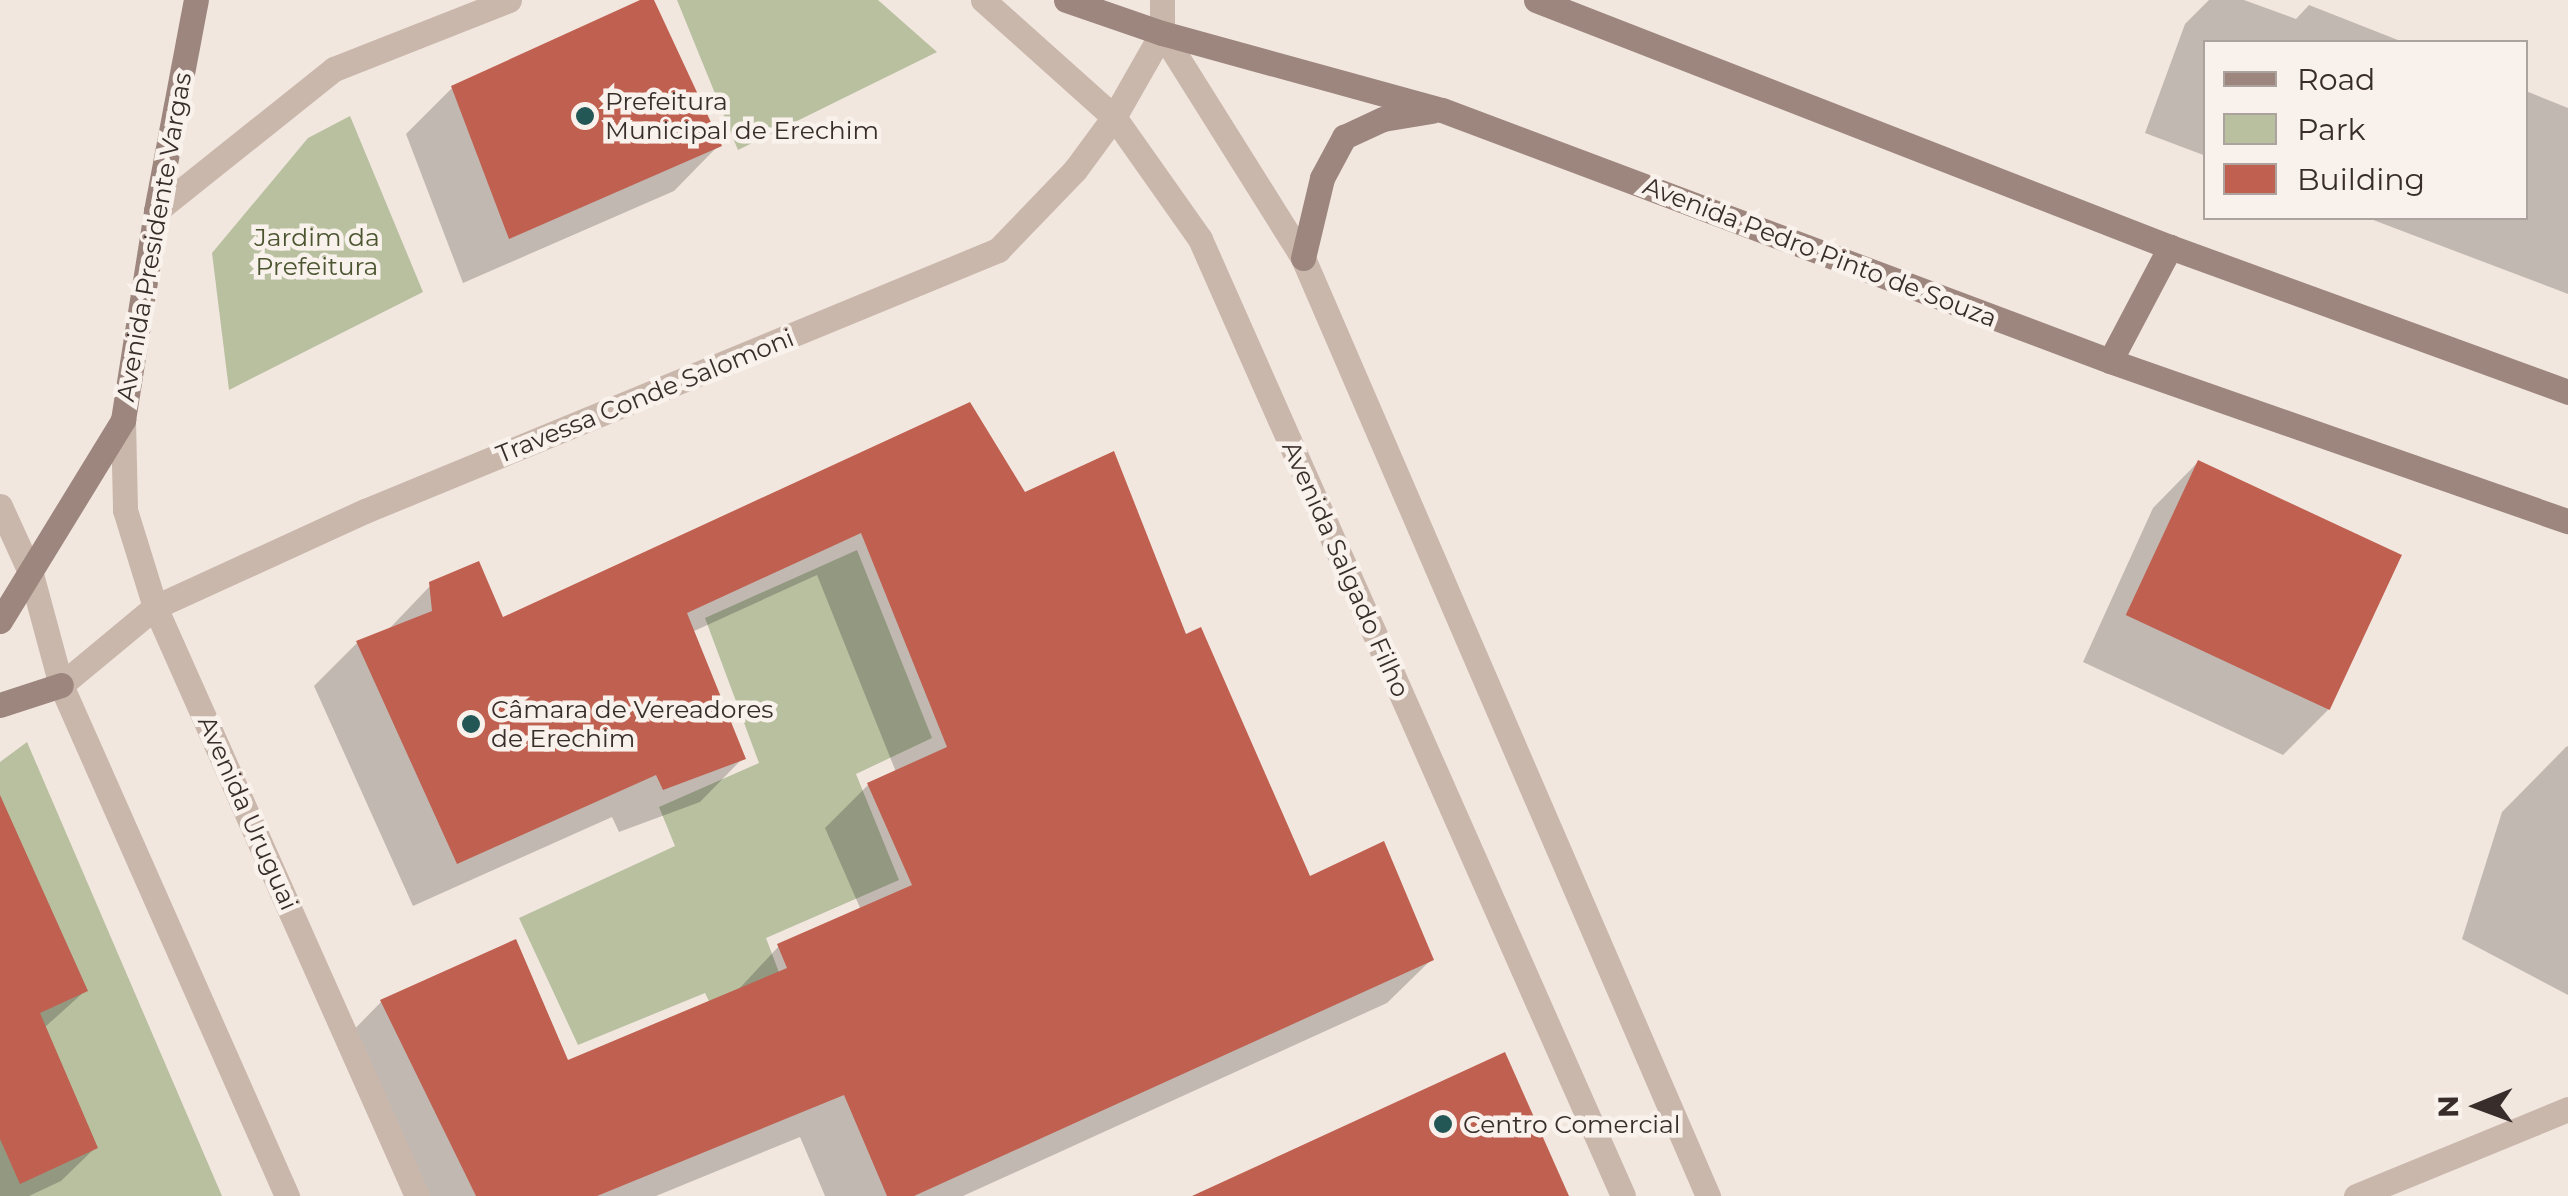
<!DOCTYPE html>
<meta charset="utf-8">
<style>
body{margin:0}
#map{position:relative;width:2568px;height:1196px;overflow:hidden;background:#f2e7df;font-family:Montserrat,sans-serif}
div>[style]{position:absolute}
.green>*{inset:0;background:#b8c0a0}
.shadow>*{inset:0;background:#0003}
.building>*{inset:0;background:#bf6050;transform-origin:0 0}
.service>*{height:25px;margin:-12.5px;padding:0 12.5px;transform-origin:12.5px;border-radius:12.5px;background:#cab7ac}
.minor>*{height:25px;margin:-12.5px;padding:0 12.5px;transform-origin:12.5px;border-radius:12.5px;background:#cab7ac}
.tertiary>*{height:25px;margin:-12.5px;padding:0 12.5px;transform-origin:12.5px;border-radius:12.5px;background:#cab7ac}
.secondary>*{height:25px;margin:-12.5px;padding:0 12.5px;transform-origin:12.5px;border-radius:12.5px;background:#9d867d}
.dots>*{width:28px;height:28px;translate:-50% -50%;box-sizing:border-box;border:5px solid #f9f2ec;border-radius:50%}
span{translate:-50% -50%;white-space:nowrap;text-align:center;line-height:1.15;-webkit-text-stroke:9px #f9f2ec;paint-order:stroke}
.poi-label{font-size:25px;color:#382d2a}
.left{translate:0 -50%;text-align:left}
.street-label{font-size:25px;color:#382d2a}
.park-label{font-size:25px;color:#4b552f}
.legend{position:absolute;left:2203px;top:40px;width:325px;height:180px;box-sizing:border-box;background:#f9f2ec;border:2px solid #aca39e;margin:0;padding:12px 18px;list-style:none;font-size:30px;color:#382d2a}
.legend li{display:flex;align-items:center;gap:20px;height:50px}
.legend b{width:50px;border:2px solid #aca39e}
.north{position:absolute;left:2428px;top:1056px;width:100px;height:100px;-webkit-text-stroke:8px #f9f2ec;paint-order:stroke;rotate:269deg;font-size:28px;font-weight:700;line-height:40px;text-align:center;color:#382d2a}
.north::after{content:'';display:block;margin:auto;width:35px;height:45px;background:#382d2a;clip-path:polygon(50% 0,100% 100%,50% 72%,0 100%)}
</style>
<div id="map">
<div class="green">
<div style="clip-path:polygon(677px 0,878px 0,937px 52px,738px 150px)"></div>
<div style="clip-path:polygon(350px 116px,423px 292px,229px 390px,212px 253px,308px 138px)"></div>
<div style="clip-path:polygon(857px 550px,932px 738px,856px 774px,899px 880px,766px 938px,800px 1028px,736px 1056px,705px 993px,578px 1045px,519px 918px,675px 846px,659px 807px,759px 763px,705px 618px)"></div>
<div style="clip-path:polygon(27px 742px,222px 1196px,0 1196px,0 762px)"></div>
</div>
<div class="shadow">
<div style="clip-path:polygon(646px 0,651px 0,719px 145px,674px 191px,463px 283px,406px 134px,452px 88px)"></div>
<div style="clip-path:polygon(2209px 0,2244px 0,2296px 19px,2309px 5px,2403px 42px,2206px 42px,2206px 156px,2145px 133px,2185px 24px)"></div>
<div style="clip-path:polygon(2526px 91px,2568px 108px,2568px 294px,2368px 218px,2526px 218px)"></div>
<div style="clip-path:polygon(969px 405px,1024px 495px,1185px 638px,1309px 879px,1431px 960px,1387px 1003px,963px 1196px,825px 1196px,800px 1137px,656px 1196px,410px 1196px,338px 1046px,381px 1002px,567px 1063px,736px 992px,779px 946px,861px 910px,825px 828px,868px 785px,896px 772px,817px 575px,692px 632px,743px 758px,700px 802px,619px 832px,612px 817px,413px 906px,314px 686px,357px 643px,387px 631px,431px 585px,501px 620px)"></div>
<div style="clip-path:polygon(2198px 462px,2328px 710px,2283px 755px,2083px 662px,2153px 508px)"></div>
<div style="clip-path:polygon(2567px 746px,2568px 747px,2568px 995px,2462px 939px,2502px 812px)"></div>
<div style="clip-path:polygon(0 850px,85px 991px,44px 1028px,95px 1148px,61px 1181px,29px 1196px,0 1196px)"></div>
</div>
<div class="building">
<div style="clip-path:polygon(640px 0,654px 0,722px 146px,509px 239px,451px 86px)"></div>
<div style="clip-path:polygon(970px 402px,1025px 492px,1114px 451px,1186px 634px,1201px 627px,1310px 876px,1384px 841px,1434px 960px,914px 1196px,887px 1196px,844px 1095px,597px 1196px,476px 1196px,380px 1000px,516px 939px,568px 1060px,787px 968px,777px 944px,912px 885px,867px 783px,947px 747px,861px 533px,687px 613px,746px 759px,663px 790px,656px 775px,457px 864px,356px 641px,432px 611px,429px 582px,479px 561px,503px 617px)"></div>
<div style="left:2198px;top:460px;width:225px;height:171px;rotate:25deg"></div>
<div style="clip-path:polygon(0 795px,88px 991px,40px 1013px,98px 1148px,20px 1184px,0 1139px)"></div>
<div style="clip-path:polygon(1505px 1052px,1569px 1196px,1192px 1196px)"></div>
</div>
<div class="service">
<div style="left:156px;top:211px;width:228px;rotate:-38.6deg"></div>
<div style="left:334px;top:69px;width:188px;rotate:-21.5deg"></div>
</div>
<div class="minor">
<div style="left:983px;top:0;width:176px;rotate:41.8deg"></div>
<div style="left:1114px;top:117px;width:149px;rotate:54.8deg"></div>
<div style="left:1200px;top:239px;width:1046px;rotate:66.15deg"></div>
<div style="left:1162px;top:33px;width:266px;rotate:57.9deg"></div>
<div style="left:1303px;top:258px;width:1022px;rotate:66.65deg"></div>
</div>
<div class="tertiary">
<div style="left:123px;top:420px;width:90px;rotate:88.7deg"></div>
<div style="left:125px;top:510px;width:102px;rotate:72.8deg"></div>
<div style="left:155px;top:607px;width:645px;rotate:66.02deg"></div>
<div style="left:0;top:506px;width:75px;rotate:65.5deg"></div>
<div style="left:31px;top:574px;width:115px;rotate:74.9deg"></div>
<div style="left:61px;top:685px;width:559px;rotate:66.14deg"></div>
<div style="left:61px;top:685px;width:122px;rotate:-39.7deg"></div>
<div style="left:155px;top:607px;width:231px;rotate:-24.6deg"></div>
<div style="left:365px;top:511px;width:685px;rotate:-22.41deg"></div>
<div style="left:998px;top:250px;width:111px;rotate:-46.1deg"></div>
<div style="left:1075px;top:170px;width:66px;rotate:-53.7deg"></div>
<div style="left:1114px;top:117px;width:97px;rotate:-60.3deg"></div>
<div style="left:1162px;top:33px;width:33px;rotate:-90deg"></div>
<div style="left:2356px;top:1196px;width:229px;rotate:-22.3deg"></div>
</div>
<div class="secondary">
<div style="left:1066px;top:0;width:102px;rotate:19deg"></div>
<div style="left:1162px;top:33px;width:290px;rotate:15.4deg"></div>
<div style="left:1442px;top:110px;width:714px;rotate:20.59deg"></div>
<div style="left:2110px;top:361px;width:485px;rotate:19.3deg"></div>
<div style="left:1536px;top:0;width:680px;rotate:21.29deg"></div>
<div style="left:2170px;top:247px;width:424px;rotate:20deg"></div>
<div style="left:1303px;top:258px;width:82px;rotate:-76.6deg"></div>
<div style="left:1322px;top:178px;width:47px;rotate:-61.8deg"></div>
<div style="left:1344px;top:137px;width:43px;rotate:-24.8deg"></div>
<div style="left:1383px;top:119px;width:49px;rotate:-9.5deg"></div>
<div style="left:2110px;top:361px;width:129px;rotate:-62.2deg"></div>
<div style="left:0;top:621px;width:236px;rotate:-58.5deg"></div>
<div style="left:123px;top:420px;width:212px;rotate:-81deg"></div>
<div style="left:156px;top:211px;width:215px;rotate:-79.3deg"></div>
<div style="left:0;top:705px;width:64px;rotate:-18.2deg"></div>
</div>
<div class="dots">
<div style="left:585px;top:116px;background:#225756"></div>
<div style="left:471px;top:724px;background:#225756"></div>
<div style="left:1443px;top:1124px;background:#225756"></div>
</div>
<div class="poi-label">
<span class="left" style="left:605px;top:116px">Prefeitura<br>Municipal de Erechim</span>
<span class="left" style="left:491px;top:724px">Câmara de Vereadores<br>de Erechim</span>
<span class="left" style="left:1463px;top:1124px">Centro Comercial</span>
</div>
<div class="street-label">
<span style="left:154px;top:237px;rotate:-80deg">Avenida Presidente Vargas</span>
<span style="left:1820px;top:252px;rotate:21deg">Avenida Pedro Pinto de Souza</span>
<span style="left:645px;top:396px;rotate:-22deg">Travessa Conde Salomoni</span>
<span style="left:1346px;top:569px;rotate:66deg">Avenida Salgado Filho</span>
<span style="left:248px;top:813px;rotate:66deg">Avenida Uruguai</span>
</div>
<div class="park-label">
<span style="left:317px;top:252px">Jardim da<br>Prefeitura</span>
</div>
<ul class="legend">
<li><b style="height:12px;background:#9d867d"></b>Road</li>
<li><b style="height:28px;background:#b8c0a0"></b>Park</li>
<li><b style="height:28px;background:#bf6050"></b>Building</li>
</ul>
<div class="north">N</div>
</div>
